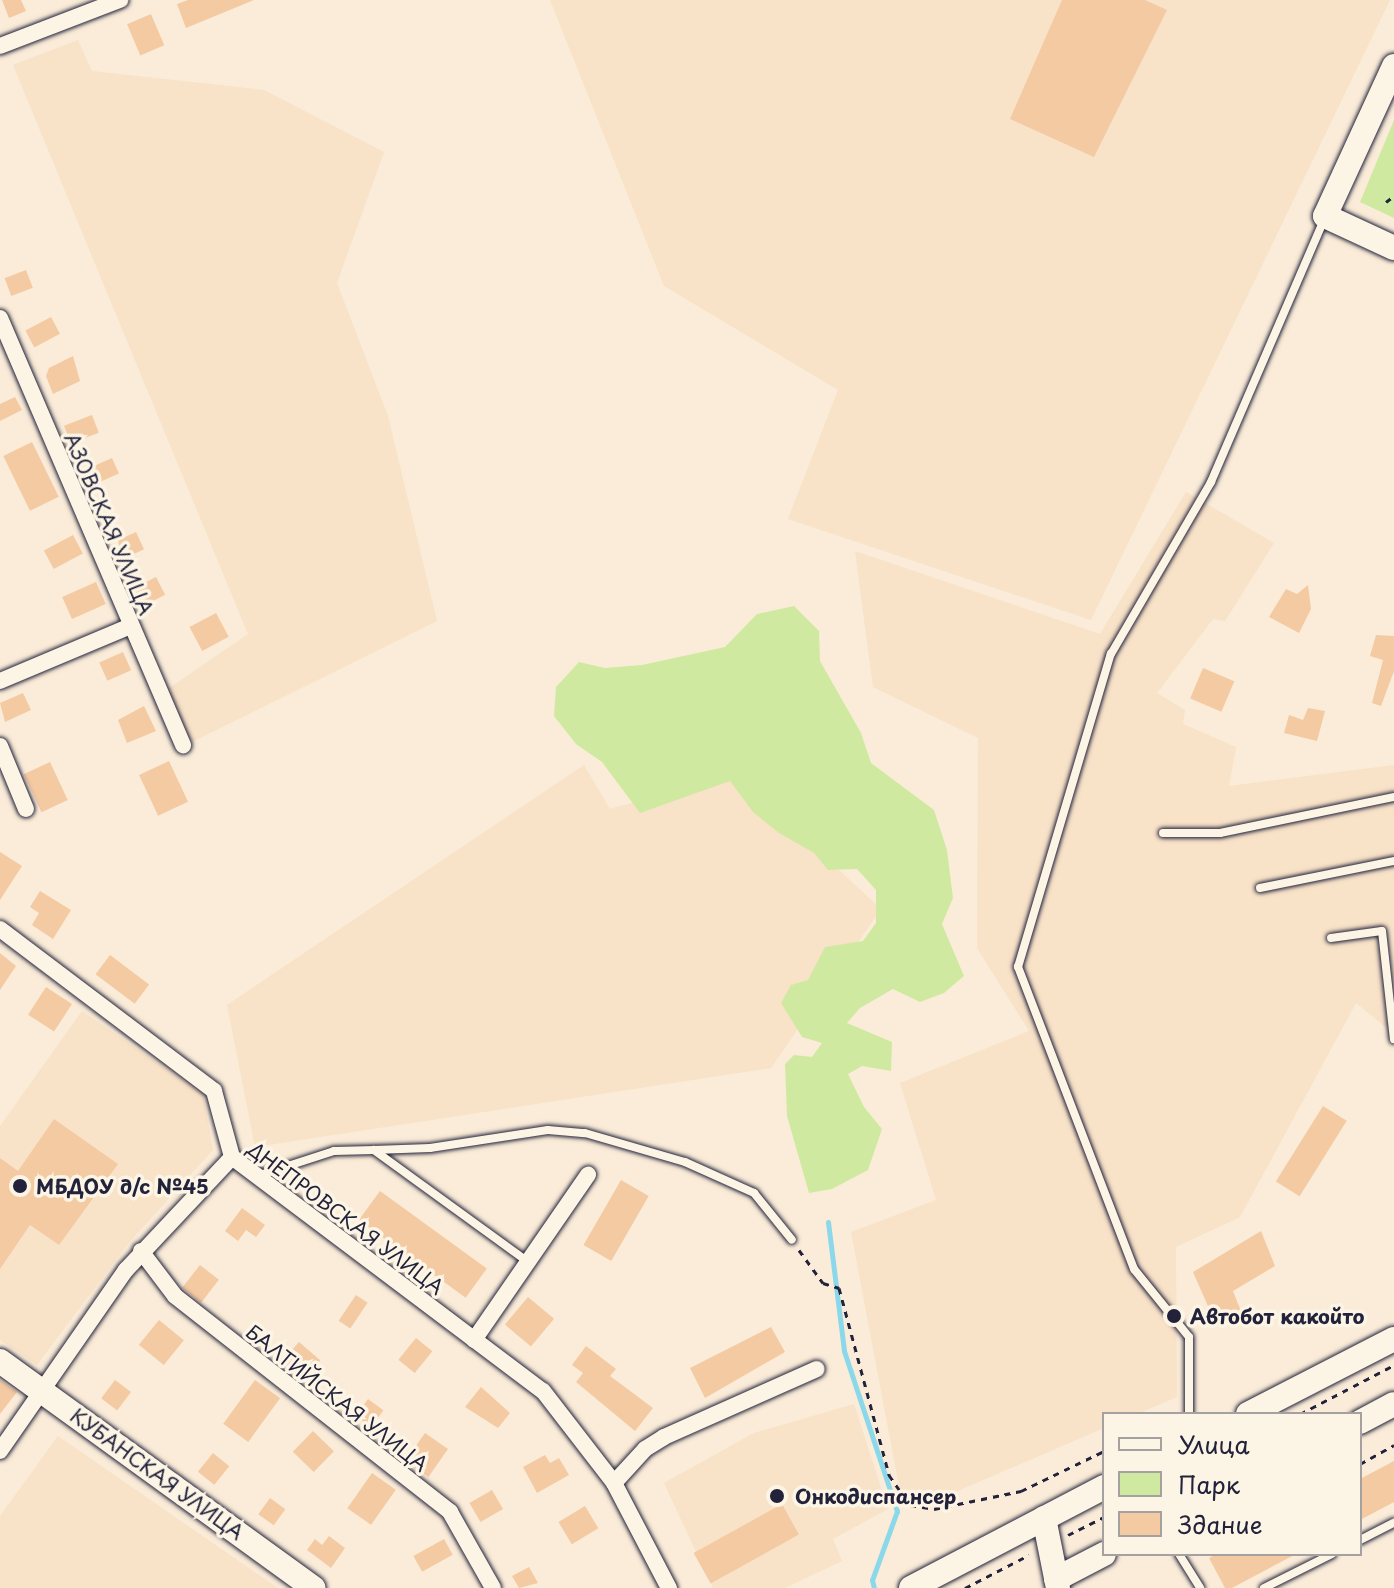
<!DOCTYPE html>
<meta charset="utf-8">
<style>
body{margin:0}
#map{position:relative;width:1394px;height:1588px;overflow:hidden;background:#faecd8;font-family:"Playpen Sans",sans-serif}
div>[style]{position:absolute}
.built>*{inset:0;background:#f8e2c8}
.green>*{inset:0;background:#cfeaa0}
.stream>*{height:5px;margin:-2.5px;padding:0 2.5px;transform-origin:2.5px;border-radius:2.5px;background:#8bd8ea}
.building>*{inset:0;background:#f4caa3;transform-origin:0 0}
.path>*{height:3px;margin-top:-1.5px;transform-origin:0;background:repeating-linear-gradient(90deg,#22223b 0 6px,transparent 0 12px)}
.roads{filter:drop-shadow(0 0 2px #22223b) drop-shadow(0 0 2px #22223b)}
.lane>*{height:8px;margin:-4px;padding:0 4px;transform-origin:4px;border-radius:4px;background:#fcf5e5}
.street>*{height:16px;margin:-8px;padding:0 8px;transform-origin:8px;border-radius:8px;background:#fcf5e5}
.secondary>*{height:24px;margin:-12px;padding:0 12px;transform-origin:12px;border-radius:12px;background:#fcf5e5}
.dots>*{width:22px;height:22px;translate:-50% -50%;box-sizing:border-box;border:4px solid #fcf5e5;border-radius:50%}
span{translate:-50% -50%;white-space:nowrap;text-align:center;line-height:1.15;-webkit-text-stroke:7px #fcf5e5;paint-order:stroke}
.street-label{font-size:20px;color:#22223b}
.poi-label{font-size:20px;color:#22223b;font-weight:700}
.left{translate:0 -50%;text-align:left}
.legend{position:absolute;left:1102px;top:1412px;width:260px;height:144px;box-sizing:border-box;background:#fcf5e5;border:2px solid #a5a1a1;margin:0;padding:10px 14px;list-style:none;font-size:24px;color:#22223b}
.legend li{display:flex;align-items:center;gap:16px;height:40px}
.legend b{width:40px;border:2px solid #a5a1a1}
</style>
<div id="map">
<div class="built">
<div style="clip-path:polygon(550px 0,1390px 0,1091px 620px,788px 519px,838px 390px,664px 286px)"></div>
<div style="clip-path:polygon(78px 40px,92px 71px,264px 90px,384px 152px,337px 283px,388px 416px,437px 621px,192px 742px,165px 691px,248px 634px,13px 65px)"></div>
<div style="clip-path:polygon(1186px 492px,1274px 543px,1225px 621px,1213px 619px,1157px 693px,1185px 710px,1183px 724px,1236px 747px,1229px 786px,1394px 765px,1394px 1034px,1356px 1003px,1240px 1217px,1176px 1247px,1177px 1397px,1137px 1414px,1104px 1414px,1104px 1428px,953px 1493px,902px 1502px,851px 1232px,936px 1200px,900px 1083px,1029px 1031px,977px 948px,978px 738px,873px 687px,855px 551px,1100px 634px)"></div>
<div style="clip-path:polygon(584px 765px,610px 809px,736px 774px,881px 909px,771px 1068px,255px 1147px,227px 1005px)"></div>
<div style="clip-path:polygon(82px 1011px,203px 1094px,213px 1150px,126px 1246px,37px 1365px,0 1340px,0 1126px)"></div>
<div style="clip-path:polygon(854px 1404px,888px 1509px,833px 1539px,842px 1561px,785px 1588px,713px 1588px,664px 1483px,754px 1433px)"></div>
<div style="clip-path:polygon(58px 1436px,278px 1588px,0 1588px,0 1516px)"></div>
</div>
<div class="green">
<div style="clip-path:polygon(1394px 120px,1394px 218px,1360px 202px)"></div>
<div style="clip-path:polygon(794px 606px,819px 631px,820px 661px,861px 733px,871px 763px,934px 810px,947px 850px,953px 898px,942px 924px,964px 976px,944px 993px,920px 1002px,893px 989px,860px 1008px,847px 1023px,892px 1042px,891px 1071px,862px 1066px,848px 1074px,864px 1107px,882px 1129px,868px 1170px,832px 1189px,809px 1193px,787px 1116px,785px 1064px,794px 1055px,812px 1057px,822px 1043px,802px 1037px,781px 1003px,791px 985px,808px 980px,825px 947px,863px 941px,876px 923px,876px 890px,857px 869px,828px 870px,814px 853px,779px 833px,753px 812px,730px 781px,640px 813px,602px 762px,576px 744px,554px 716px,556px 687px,579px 662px,605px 668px,642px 665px,725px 647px,757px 614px)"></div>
</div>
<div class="stream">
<div style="left:828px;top:1222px;width:130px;rotate:82.9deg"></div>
<div style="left:844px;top:1351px;width:169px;rotate:71.7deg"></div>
<div style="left:897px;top:1511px;width:73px;rotate:109.9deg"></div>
<div style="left:872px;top:1580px;width:8px;rotate:76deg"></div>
</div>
<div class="building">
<div style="clip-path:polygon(2px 0,21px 0,26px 11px,9px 18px)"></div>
<div style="clip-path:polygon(188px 0,254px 0,186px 28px,177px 4px)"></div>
<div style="clip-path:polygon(1062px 0,1145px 0,1167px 10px,1094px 157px,1010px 119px)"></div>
<div style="left:151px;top:14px;width:34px;height:26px;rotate:67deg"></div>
<div style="left:26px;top:270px;width:19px;height:23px;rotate:69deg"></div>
<div style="left:51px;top:317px;width:19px;height:29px;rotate:62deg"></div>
<div style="clip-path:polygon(73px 356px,80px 381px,53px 394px,46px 376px,49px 368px)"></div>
<div style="clip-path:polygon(15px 397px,22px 410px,0 421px,0 404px)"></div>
<div style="left:92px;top:415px;width:19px;height:30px;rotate:69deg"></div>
<div style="left:32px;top:442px;width:61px;height:32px;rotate:64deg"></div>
<div style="left:112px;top:458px;width:17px;height:29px;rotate:66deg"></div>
<div style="left:136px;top:532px;width:19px;height:21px;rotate:65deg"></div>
<div style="left:73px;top:535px;width:21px;height:33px;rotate:62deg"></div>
<div style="left:156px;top:577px;width:20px;height:25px;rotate:63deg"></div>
<div style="left:96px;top:582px;width:24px;height:37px;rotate:66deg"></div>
<div style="clip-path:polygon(1308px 585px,1311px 609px,1299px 633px,1269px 617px,1286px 589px,1297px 594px)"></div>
<div style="left:216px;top:613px;width:27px;height:30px;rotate:62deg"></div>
<div style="clip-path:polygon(1376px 635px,1394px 636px,1394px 671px,1381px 706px,1372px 703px,1383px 660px,1370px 656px)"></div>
<div style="left:123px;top:652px;width:20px;height:26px;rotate:66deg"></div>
<div style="left:1203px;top:668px;width:34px;height:33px;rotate:23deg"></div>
<div style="clip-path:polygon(23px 693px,31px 710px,5px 722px,0 703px)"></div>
<div style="clip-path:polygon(144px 706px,156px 731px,127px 743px,118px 720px)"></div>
<div style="clip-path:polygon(1308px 708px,1325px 711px,1317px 741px,1284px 733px,1289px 715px,1303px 720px)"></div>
<div style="left:169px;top:761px;width:45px;height:33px;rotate:65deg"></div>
<div style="left:50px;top:762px;width:42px;height:29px;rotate:65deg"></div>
<div style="clip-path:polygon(0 852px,22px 866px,0 900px)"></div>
<div style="clip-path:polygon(40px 891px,71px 910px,53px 939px,32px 925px,39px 913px,30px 907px)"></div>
<div style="clip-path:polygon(0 953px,16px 966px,0 990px)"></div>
<div style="left:110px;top:955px;width:49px;height:24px;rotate:37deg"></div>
<div style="left:46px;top:987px;width:31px;height:33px;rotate:33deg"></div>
<div style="left:1323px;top:1106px;width:28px;height:89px;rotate:32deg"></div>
<div style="clip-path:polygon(54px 1119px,118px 1164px,59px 1245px,30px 1225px,0 1269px,0 1158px,18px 1171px)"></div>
<div style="left:621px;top:1180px;width:32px;height:75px;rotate:30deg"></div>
<div style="left:380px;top:1191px;width:132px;height:36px;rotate:36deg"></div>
<div style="clip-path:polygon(242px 1208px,265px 1225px,256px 1237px,246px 1230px,238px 1241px,225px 1231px)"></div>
<div style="clip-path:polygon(1261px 1231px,1275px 1266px,1233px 1291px,1244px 1319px,1214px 1320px,1193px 1272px)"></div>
<div style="left:200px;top:1265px;width:24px;height:29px;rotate:38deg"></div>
<div style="left:356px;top:1295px;width:14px;height:31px;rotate:34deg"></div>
<div style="left:528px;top:1297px;width:34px;height:36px;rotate:40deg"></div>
<div style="left:159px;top:1320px;width:32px;height:32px;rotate:39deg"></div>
<div style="clip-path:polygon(771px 1327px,785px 1352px,705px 1398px,690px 1368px)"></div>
<div style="left:416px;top:1338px;width:21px;height:28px;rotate:39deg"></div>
<div style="left:299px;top:1342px;width:28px;height:26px;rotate:41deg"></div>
<div style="clip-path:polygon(586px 1346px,616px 1369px,610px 1376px,653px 1408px,635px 1431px,576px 1382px,583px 1373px,572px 1365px)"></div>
<div style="clip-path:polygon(0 1380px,17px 1392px,0 1414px)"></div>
<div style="left:115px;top:1380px;width:20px;height:23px;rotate:37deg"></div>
<div style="left:255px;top:1380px;width:31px;height:54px;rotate:36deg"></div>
<div style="clip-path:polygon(481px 1387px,510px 1413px,498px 1428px,465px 1407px)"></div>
<div style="left:368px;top:1399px;width:19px;height:21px;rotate:36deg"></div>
<div style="left:313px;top:1431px;width:29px;height:29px;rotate:44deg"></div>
<div style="left:425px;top:1433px;width:28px;height:34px;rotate:35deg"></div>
<div style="left:213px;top:1453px;width:21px;height:24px;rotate:39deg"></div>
<div style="clip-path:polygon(545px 1455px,550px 1463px,559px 1458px,569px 1475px,537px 1493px,523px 1467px)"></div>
<div style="clip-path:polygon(1394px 1461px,1394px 1502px,1360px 1520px,1360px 1479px)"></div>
<div style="left:372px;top:1473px;width:29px;height:43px;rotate:35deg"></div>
<div style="left:492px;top:1490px;width:22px;height:26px;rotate:60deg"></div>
<div style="left:270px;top:1498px;width:19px;height:20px;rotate:36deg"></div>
<div style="left:782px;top:1504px;width:35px;height:101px;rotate:61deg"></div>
<div style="left:585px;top:1506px;width:26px;height:31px;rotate:59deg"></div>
<div style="clip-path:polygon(329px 1536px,345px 1548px,331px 1568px,307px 1550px,315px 1539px,322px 1545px)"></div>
<div style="left:444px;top:1539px;width:18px;height:35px;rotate:61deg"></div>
<div style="clip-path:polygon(1217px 1554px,1296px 1554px,1232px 1588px,1225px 1588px,1209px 1558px)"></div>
<div style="clip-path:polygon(529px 1567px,538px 1583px,519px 1588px,512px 1576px)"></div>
</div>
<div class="path">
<div style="left:1386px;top:202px;width:10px;rotate:-37deg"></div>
<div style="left:799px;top:1250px;width:41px;rotate:54deg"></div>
<div style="left:823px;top:1283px;width:17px;rotate:17deg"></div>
<div style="left:839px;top:1288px;width:194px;rotate:75deg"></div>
<div style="left:889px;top:1475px;width:37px;rotate:55deg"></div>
<div style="left:910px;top:1505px;width:24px;rotate:9deg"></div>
<div style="left:934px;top:1509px;width:89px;rotate:-11.7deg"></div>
<div style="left:1021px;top:1491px;width:92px;rotate:-25.7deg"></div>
<div style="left:1300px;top:1414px;width:106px;rotate:-27.5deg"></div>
<div style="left:1360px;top:1464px;width:39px;rotate:-29deg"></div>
<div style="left:1068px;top:1535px;width:40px;rotate:-26.6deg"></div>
<div style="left:965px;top:1588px;width:72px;rotate:-27.3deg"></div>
</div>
<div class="roads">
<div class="lane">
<div style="left:1163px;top:833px;width:57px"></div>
<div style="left:1220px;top:833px;width:178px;rotate:-11.7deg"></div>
<div style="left:1260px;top:888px;width:137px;rotate:-11.4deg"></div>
<div style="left:1331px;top:938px;width:51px;rotate:-7.8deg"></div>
<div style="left:1382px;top:931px;width:109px;rotate:83.7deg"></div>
<div style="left:374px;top:1150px;width:56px;rotate:-2deg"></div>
<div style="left:430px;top:1148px;width:119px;rotate:-8.7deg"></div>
<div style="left:548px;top:1130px;width:37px;rotate:5deg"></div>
<div style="left:585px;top:1133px;width:104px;rotate:16.2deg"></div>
<div style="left:685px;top:1162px;width:76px;rotate:24.2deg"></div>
<div style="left:754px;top:1193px;width:60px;rotate:51deg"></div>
<div style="left:257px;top:1176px;width:81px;rotate:-18deg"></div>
<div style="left:334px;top:1151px;width:40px;rotate:-1.4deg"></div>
<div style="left:374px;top:1150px;width:190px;rotate:36deg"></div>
<div style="left:1189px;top:1414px;width:77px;rotate:-90deg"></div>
<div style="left:1189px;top:1337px;width:87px;rotate:-129deg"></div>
<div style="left:1134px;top:1269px;width:324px;rotate:-111deg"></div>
<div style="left:1018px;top:967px;width:327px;rotate:-73.5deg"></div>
<div style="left:1111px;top:654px;width:199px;rotate:-59.8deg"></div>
<div style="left:1211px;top:482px;width:288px;rotate:-66.7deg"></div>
<div style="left:1360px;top:1540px;width:38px;rotate:-27deg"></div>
<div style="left:1179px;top:1554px;width:40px;rotate:58deg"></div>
<div style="left:1264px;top:1588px;width:76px;rotate:-26.6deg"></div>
</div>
<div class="street">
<div style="left:0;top:46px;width:129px;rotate:-21deg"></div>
<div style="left:0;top:318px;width:465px;rotate:66.8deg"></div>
<div style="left:0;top:681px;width:142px;rotate:-22.8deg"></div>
<div style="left:0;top:746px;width:68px;rotate:67.6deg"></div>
<div style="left:0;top:929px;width:268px;rotate:37.1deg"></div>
<div style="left:214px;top:1091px;width:68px;rotate:74.7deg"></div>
<div style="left:232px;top:1157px;width:389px;rotate:37deg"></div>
<div style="left:543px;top:1391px;width:116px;rotate:52.3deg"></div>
<div style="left:614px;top:1483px;width:119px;rotate:62.4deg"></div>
<div style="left:141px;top:1251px;width:56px;rotate:52.9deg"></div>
<div style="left:175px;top:1296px;width:350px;rotate:38.1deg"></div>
<div style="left:450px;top:1512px;width:87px;rotate:60.5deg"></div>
<div style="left:474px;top:1340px;width:201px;rotate:-55.4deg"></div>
<div style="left:0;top:1451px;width:221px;rotate:-55.2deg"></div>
<div style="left:126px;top:1270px;width:155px;rotate:-46.8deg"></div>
<div style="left:614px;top:1483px;width:46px;rotate:-47.6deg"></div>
<div style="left:645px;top:1449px;width:22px;rotate:-32deg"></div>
<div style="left:664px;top:1437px;width:167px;rotate:-24deg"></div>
</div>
<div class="secondary">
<div style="left:1394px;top:66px;width:165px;rotate:114.7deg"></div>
<div style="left:1325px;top:216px;width:76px;rotate:24.9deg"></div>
<div style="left:0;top:1361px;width:387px;rotate:35.9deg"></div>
<div style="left:1248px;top:1414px;width:164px;rotate:-27.2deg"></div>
<div style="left:1360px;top:1422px;width:38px;rotate:-28deg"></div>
<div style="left:1044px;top:1518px;width:71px;rotate:78.7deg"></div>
<div style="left:1056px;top:1579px;width:54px;rotate:-27.5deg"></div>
<div style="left:911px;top:1588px;width:218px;rotate:-27.6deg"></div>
</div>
</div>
<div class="dots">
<div style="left:20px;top:1186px;background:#22223b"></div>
<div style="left:1174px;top:1316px;background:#22223b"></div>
<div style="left:777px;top:1496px;background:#22223b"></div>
</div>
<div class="street-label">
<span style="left:109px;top:524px;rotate:67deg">АЗОВСКАЯ УЛИЦА</span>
<span style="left:346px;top:1218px;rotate:37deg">ДНЕПРОВСКАЯ УЛИЦА</span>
<span style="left:337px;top:1398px;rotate:38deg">БАЛТИЙСКАЯ УЛИЦА</span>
<span style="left:157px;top:1474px;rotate:36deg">КУБАНСКАЯ УЛИЦА</span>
</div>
<div class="poi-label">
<span class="left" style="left:36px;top:1186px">МБДОУ д/с №45</span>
<span class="left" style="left:1190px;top:1316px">Автобот какойто</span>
<span class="left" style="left:795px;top:1496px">Онкодиспансер</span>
</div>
<ul class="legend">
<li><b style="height:10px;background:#fcf5e5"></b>Улица</li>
<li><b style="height:22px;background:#cfeaa0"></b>Парк</li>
<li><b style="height:22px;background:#f4caa3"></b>Здание</li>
</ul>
</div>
